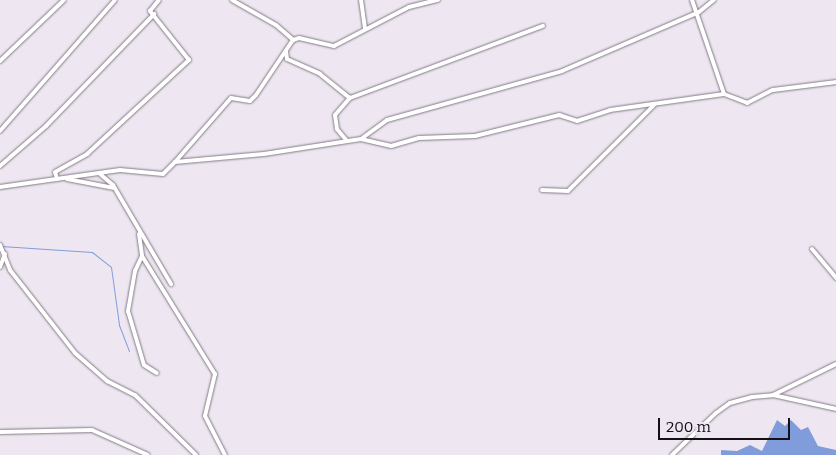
<!DOCTYPE html>
<style>
body{margin:0}
#map{position:relative;width:836px;height:455px;overflow:hidden;background:#eee7f1;font-family:Bitter,serif}
div>[style]{position:absolute}
.water>*{inset:0;background:#809cda}
.stream>*{height:1px;margin:-0.5px;padding:0 0.5px;transform-origin:0.5px;border-radius:0.5px;background:#809cda}
.roads{filter:drop-shadow(0 0 1px #827b85) drop-shadow(0 0 1px #827b85)}
.minor>*{height:4px;margin:-2px;padding:0 2px;transform-origin:2px;border-radius:2px;background:#fff}
span{translate:-50% -50%;white-space:nowrap;text-align:center;line-height:1.15;-webkit-text-stroke:4px #eee7f1;paint-order:stroke}
.scale{position:absolute;left:658px;top:418px;width:132px;height:22px;box-sizing:border-box;border:2px solid #141115;border-top:0;padding-left:6px;font-size:15px;line-height:18px;white-space:nowrap;color:#141115;-webkit-text-stroke:4px #eee7f1;paint-order:stroke}
</style>
<div id="map">
<div class="water">
<div style="clip-path:polygon(777px 420px,785px 426px,791px 420px,801px 430px,808px 427px,818px 446px,836px 450px,836px 455px,721px 455px,721px 450px,737px 451px,750px 445px,762px 451px)"></div>
</div>
<div class="stream">
<div style="left:1px;top:246px;width:91px;rotate:3.8deg"></div>
<div style="left:92px;top:252px;width:24px;rotate:38deg"></div>
<div style="left:111px;top:267px;width:59px;rotate:82.1deg"></div>
<div style="left:119px;top:325px;width:28px;rotate:69deg"></div>
</div>
<div class="roads">
<div class="minor">
<div style="left:232px;top:0;width:51px;rotate:29.6deg"></div>
<div style="left:276px;top:25px;width:23px;rotate:41deg"></div>
<div style="left:361px;top:0;width:29px;rotate:82deg"></div>
<div style="left:692px;top:0;width:99px;rotate:71.2deg"></div>
<div style="left:293px;top:40px;width:6px;rotate:-18deg"></div>
<div style="left:299px;top:38px;width:36px;rotate:13deg"></div>
<div style="left:334px;top:46px;width:85px;rotate:-27.5deg"></div>
<div style="left:409px;top:7px;width:30px;rotate:-14deg"></div>
<div style="left:286px;top:51px;width:8px;rotate:83deg"></div>
<div style="left:287px;top:59px;width:36px;rotate:24deg"></div>
<div style="left:320px;top:74px;width:38px;rotate:39deg"></div>
<div style="left:0;top:61px;width:88px;rotate:-43.6deg"></div>
<div style="left:0;top:131px;width:174px;rotate:-48.7deg"></div>
<div style="left:361px;top:139px;width:32px;rotate:-36deg"></div>
<div style="left:387px;top:120px;width:182px;rotate:-15.6deg"></div>
<div style="left:562px;top:71px;width:149px;rotate:-23.3deg"></div>
<div style="left:699px;top:12px;width:19px;rotate:-39deg"></div>
<div style="left:347px;top:141px;width:16px;rotate:-130deg"></div>
<div style="left:337px;top:129px;width:14px;rotate:-98deg"></div>
<div style="left:335px;top:115px;width:23px;rotate:-49deg"></div>
<div style="left:350px;top:98px;width:206px;rotate:-20.5deg"></div>
<div style="left:175px;top:162px;width:85px;rotate:-48.8deg"></div>
<div style="left:231px;top:98px;width:19px;rotate:9deg"></div>
<div style="left:250px;top:101px;width:8px;rotate:-45deg"></div>
<div style="left:256px;top:95px;width:66px;rotate:-56.1deg"></div>
<div style="left:0;top:166px;width:61px;rotate:-41deg"></div>
<div style="left:46px;top:126px;width:156px;rotate:-46deg"></div>
<div style="left:100px;top:174px;width:17px;rotate:40deg"></div>
<div style="left:113px;top:185px;width:115px;rotate:59.6deg"></div>
<div style="left:57px;top:179px;width:7px;rotate:-106deg"></div>
<div style="left:55px;top:172px;width:37px;rotate:-29deg"></div>
<div style="left:87px;top:154px;width:139px;rotate:-42.7deg"></div>
<div style="left:189px;top:60px;width:63px;rotate:-128.5deg"></div>
<div style="left:150px;top:11px;width:14px;rotate:-51deg"></div>
<div style="left:67px;top:179px;width:48px;rotate:10.8deg"></div>
<div style="left:0;top:187px;width:121px;rotate:-8.1deg"></div>
<div style="left:120px;top:170px;width:43px;rotate:5.3deg"></div>
<div style="left:163px;top:174px;width:17px;rotate:-45deg"></div>
<div style="left:175px;top:162px;width:89px;rotate:-5.1deg"></div>
<div style="left:264px;top:154px;width:98px;rotate:-8.8deg"></div>
<div style="left:361px;top:139px;width:31px;rotate:13deg"></div>
<div style="left:391px;top:146px;width:29px;rotate:-16deg"></div>
<div style="left:419px;top:138px;width:56px;rotate:-2deg"></div>
<div style="left:475px;top:136px;width:87px;rotate:-14deg"></div>
<div style="left:559px;top:115px;width:19px;rotate:18deg"></div>
<div style="left:577px;top:121px;width:35px;rotate:-18deg"></div>
<div style="left:610px;top:110px;width:115px;rotate:-8deg"></div>
<div style="left:724px;top:94px;width:25px;rotate:21deg"></div>
<div style="left:747px;top:103px;width:29px;rotate:-27deg"></div>
<div style="left:773px;top:90px;width:64px;rotate:-7.2deg"></div>
<div style="left:542px;top:190px;width:26px;rotate:2deg"></div>
<div style="left:568px;top:191px;width:122px;rotate:-45deg"></div>
<div style="left:139px;top:234px;width:22px;rotate:82deg"></div>
<div style="left:142px;top:256px;width:139px;rotate:58.3deg"></div>
<div style="left:215px;top:374px;width:43px;rotate:103.4deg"></div>
<div style="left:205px;top:416px;width:44px;rotate:62.9deg"></div>
<div style="left:0;top:245px;width:27px;rotate:68deg"></div>
<div style="left:10px;top:270px;width:105px;rotate:51.9deg"></div>
<div style="left:75px;top:353px;width:43px;rotate:41.2deg"></div>
<div style="left:107px;top:381px;width:31px;rotate:27deg"></div>
<div style="left:135px;top:395px;width:86px;rotate:44.5deg"></div>
<div style="left:812px;top:249px;width:38px;rotate:50deg"></div>
<div style="left:142px;top:256px;width:17px;rotate:115deg"></div>
<div style="left:135px;top:271px;width:41px;rotate:99.9deg"></div>
<div style="left:128px;top:311px;width:56px;rotate:73.5deg"></div>
<div style="left:144px;top:365px;width:15px;rotate:32deg"></div>
<div style="left:0;top:267px;width:14px;rotate:-69deg"></div>
<div style="left:773px;top:395px;width:70px;rotate:-26.2deg"></div>
<div style="left:0;top:432px;width:92px;rotate:-1.2deg"></div>
<div style="left:92px;top:430px;width:61px;rotate:24.1deg"></div>
<div style="left:672px;top:455px;width:61px;rotate:-43.7deg"></div>
<div style="left:716px;top:413px;width:17px;rotate:-36deg"></div>
<div style="left:730px;top:403px;width:23px;rotate:-15deg"></div>
<div style="left:752px;top:397px;width:21px;rotate:-5deg"></div>
<div style="left:773px;top:395px;width:65px;rotate:12.5deg"></div>
</div>
</div>
<div class="scale">200 m</div>
</div>
